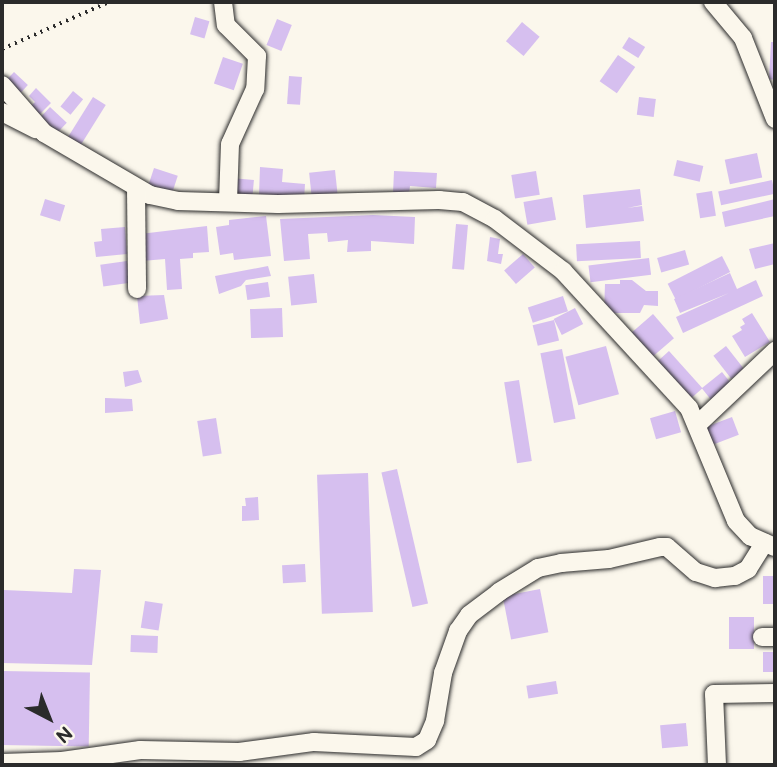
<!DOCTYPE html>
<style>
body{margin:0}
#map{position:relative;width:777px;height:767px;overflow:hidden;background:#fbf7ec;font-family:"Balsamiq Sans",sans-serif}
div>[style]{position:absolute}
.building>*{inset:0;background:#d6bfef;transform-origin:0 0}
.path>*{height:3.5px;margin-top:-1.75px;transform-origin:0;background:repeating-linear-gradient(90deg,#2b2b2b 0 2px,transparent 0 7px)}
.roads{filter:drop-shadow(0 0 2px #2b2b2b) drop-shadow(0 0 2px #2b2b2b)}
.minor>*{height:18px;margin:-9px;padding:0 9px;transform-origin:9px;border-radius:9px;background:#fbf7ec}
span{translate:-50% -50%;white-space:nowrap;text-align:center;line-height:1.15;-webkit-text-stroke:5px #fbf7ec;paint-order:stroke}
.frame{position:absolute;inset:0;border:4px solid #2b2b2b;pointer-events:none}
.north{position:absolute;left:14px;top:683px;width:70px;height:70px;-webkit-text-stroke:5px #fbf7ec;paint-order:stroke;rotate:138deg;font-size:19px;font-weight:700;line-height:28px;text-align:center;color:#2b2b2b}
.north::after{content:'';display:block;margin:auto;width:24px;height:32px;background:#2b2b2b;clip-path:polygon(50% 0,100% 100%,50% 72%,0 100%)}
</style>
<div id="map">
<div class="building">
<div style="left:195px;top:17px;width:15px;height:18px;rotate:16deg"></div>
<div style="left:277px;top:19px;width:16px;height:28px;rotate:22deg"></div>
<div style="left:522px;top:22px;width:23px;height:25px;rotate:40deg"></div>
<div style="left:629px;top:37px;width:19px;height:13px;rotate:32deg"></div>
<div style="clip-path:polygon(771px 42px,775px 42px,775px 80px,769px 79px)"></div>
<div style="left:618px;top:55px;width:21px;height:32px;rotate:35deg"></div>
<div style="left:223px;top:57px;width:21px;height:28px;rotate:19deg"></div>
<div style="left:14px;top:72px;width:19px;height:15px;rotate:43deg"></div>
<div style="left:289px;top:76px;width:13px;height:28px;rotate:4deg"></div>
<div style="clip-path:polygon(36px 88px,51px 103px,35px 119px,27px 110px,35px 102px,29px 96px)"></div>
<div style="left:73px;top:91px;width:13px;height:20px;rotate:39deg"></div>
<div style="left:93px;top:97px;width:15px;height:53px;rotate:32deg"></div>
<div style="left:639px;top:97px;width:17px;height:18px;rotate:7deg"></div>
<div style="left:50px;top:107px;width:23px;height:17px;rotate:43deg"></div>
<div style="left:757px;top:153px;width:25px;height:33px;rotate:78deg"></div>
<div style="left:677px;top:160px;width:27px;height:16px;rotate:13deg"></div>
<div style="clip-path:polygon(260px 167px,283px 169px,282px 182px,305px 184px,304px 200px,259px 195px)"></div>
<div style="left:154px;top:168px;width:25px;height:19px;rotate:18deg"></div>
<div style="left:335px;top:170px;width:27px;height:26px;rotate:84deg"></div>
<div style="clip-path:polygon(394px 171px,437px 173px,436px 188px,410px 186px,409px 194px,393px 193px)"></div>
<div style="left:536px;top:171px;width:24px;height:25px;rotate:81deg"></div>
<div style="left:231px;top:178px;width:23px;height:16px;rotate:5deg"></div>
<div style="left:772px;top:180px;width:14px;height:55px;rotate:78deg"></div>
<div style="clip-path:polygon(640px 189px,642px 205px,627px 208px,642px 206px,644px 221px,586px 228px,583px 195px)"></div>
<div style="left:712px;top:191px;width:25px;height:16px;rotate:81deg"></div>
<div style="left:552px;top:197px;width:23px;height:29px;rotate:80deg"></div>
<div style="left:45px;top:199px;width:21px;height:17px;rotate:17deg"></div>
<div style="clip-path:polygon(775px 199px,775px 216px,725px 227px,722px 212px)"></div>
<div style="clip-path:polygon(373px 215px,415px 217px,414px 244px,371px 241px,371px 251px,347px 252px,348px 240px,328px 242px,327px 233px,308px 234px,310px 259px,284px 261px,280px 219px)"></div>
<div style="clip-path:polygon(266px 216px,271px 256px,234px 260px,233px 253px,220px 255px,216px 227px,229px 225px,229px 220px)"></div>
<div style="left:456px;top:224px;width:12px;height:45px;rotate:5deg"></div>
<div style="clip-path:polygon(207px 226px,209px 252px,193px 253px,193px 258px,180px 259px,182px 289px,167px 290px,165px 259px,142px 261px,140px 234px)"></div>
<div style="clip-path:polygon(125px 227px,127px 254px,96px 257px,94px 242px,102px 241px,101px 229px)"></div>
<div style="clip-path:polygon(490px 237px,500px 239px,498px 254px,503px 254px,501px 264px,487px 261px)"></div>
<div style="left:640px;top:241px;width:17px;height:64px;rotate:87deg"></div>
<div style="clip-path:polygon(775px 243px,775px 264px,755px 269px,749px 249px)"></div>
<div style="left:685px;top:250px;width:15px;height:29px;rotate:74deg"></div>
<div style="left:523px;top:254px;width:18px;height:25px;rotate:49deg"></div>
<div style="left:722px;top:256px;width:18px;height:61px;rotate:63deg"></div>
<div style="left:649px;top:258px;width:17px;height:61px;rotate:83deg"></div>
<div style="left:127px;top:261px;width:22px;height:27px;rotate:82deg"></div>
<div style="clip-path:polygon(268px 266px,271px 276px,246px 280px,241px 286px,219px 294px,215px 276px)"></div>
<div style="clip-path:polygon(730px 273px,737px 289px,756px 280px,763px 296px,683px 333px,676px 317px,729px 293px,680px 313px,674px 299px)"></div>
<div style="left:314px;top:274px;width:29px;height:26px;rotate:84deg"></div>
<div style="clip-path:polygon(620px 280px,632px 280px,646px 291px,658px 291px,658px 306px,644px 305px,640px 313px,604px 313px,605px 284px,620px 284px)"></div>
<div style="left:268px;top:282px;width:15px;height:23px;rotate:82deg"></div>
<div style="clip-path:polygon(164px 295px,168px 319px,140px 324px,137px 296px)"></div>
<div style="left:563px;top:296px;width:16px;height:37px;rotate:72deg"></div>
<div style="left:282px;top:308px;width:29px;height:32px;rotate:88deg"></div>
<div style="left:575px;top:308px;width:18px;height:24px;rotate:63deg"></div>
<div style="clip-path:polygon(752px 313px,770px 342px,745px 357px,732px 336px,742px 330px,740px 327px,745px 324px,742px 319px)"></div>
<div style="left:653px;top:314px;width:32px;height:30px;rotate:49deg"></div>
<div style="left:554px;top:320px;width:21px;height:22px;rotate:76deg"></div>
<div style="left:606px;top:346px;width:50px;height:42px;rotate:75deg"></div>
<div style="left:726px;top:346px;width:29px;height:16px;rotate:52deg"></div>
<div style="left:562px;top:349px;width:71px;height:22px;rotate:79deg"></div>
<div style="left:669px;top:351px;width:50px;height:19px;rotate:48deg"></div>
<div style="clip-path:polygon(138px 370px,142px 382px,125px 387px,123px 372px)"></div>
<div style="left:722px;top:372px;width:14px;height:26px;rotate:51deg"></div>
<div style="left:519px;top:380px;width:82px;height:15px;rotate:81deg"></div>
<div style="clip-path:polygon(105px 398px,132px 399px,133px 411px,105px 413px)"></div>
<div style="left:675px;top:411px;width:22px;height:26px;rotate:74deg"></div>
<div style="left:732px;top:417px;width:19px;height:30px;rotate:69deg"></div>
<div style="left:216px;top:418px;width:36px;height:19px;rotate:81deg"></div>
<div style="left:397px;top:469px;width:138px;height:16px;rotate:77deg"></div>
<div style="left:368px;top:473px;width:139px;height:51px;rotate:88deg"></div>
<div style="clip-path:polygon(258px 497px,259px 520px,242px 521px,242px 506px,246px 506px,245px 498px)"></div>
<div style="left:305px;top:564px;width:18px;height:23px;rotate:87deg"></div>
<div style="clip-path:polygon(74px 569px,101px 570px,92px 665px,2px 663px,4px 590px,72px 593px)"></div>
<div style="left:763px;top:576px;width:12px;height:28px"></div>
<div style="left:540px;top:589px;width:44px;height:38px;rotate:79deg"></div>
<div style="left:145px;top:601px;width:18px;height:27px;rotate:9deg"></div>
<div style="left:729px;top:617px;width:25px;height:32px"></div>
<div style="left:131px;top:635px;width:27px;height:17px;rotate:2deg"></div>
<div style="left:775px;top:652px;width:20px;height:12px;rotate:90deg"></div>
<div style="left:2px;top:671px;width:88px;height:74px;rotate:1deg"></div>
<div style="left:556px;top:681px;width:13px;height:30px;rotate:81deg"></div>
<div style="left:686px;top:723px;width:23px;height:26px;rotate:85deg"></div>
</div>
<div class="path">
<div style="left:2px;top:49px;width:117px;rotate:-23.7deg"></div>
</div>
<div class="roads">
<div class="minor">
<div style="left:223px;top:2px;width:23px;rotate:83deg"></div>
<div style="left:226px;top:25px;width:44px;rotate:45deg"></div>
<div style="left:257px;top:56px;width:33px;rotate:93deg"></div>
<div style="left:255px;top:89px;width:60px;rotate:114.4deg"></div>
<div style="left:230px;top:144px;width:58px;rotate:92deg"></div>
<div style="left:713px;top:2px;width:47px;rotate:50.2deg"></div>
<div style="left:743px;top:38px;width:87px;rotate:68.4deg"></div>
<div style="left:2px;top:85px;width:64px;rotate:48.8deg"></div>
<div style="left:44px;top:133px;width:123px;rotate:30.3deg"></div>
<div style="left:150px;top:195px;width:29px;rotate:12deg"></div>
<div style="left:178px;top:201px;width:100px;rotate:1.7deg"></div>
<div style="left:278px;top:204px;width:161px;rotate:-1.4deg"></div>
<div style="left:439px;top:200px;width:24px;rotate:5deg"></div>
<div style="left:463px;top:202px;width:36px;rotate:28deg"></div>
<div style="left:495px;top:219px;width:86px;rotate:37.4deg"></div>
<div style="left:563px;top:271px;width:186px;rotate:47.4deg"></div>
<div style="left:689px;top:408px;width:122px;rotate:67.4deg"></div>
<div style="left:736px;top:521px;width:21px;rotate:47deg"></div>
<div style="left:750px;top:536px;width:27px;rotate:24deg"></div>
<div style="left:2px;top:112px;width:38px;rotate:27deg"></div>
<div style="left:136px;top:188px;width:101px;rotate:89.4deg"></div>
<div style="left:697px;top:425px;width:108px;rotate:-43.5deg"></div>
<div style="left:762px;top:637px;width:13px"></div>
<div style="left:2px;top:763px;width:60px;rotate:-1.9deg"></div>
<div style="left:62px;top:761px;width:79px;rotate:-8deg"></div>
<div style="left:140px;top:750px;width:99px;rotate:1.2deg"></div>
<div style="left:239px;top:752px;width:76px;rotate:-7.6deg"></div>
<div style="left:314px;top:742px;width:102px;rotate:2.8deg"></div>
<div style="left:416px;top:747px;width:13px;rotate:-32deg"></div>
<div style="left:427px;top:740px;width:21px;rotate:-67deg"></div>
<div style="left:435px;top:721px;width:49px;rotate:-80.5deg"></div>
<div style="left:443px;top:673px;width:45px;rotate:-70.3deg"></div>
<div style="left:458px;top:631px;width:19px;rotate:-55deg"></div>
<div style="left:469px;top:615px;width:38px;rotate:-37deg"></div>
<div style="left:499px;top:592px;width:46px;rotate:-31.6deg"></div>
<div style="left:538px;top:568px;width:24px;rotate:-12deg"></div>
<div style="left:561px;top:563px;width:48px;rotate:-4.8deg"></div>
<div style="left:609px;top:559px;width:52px;rotate:-13.2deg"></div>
<div style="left:660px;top:547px;width:7px"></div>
<div style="left:667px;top:547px;width:38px;rotate:41deg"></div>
<div style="left:696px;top:572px;width:20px;rotate:18deg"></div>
<div style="left:715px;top:578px;width:20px;rotate:-6deg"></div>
<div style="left:735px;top:576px;width:15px;rotate:-28deg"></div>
<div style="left:748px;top:569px;width:31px;rotate:-58deg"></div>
<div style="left:717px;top:765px;width:71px;rotate:-92.4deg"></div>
<div style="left:714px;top:694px;width:61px;rotate:-0.9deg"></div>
</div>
</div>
<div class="frame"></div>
<div class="north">N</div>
</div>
